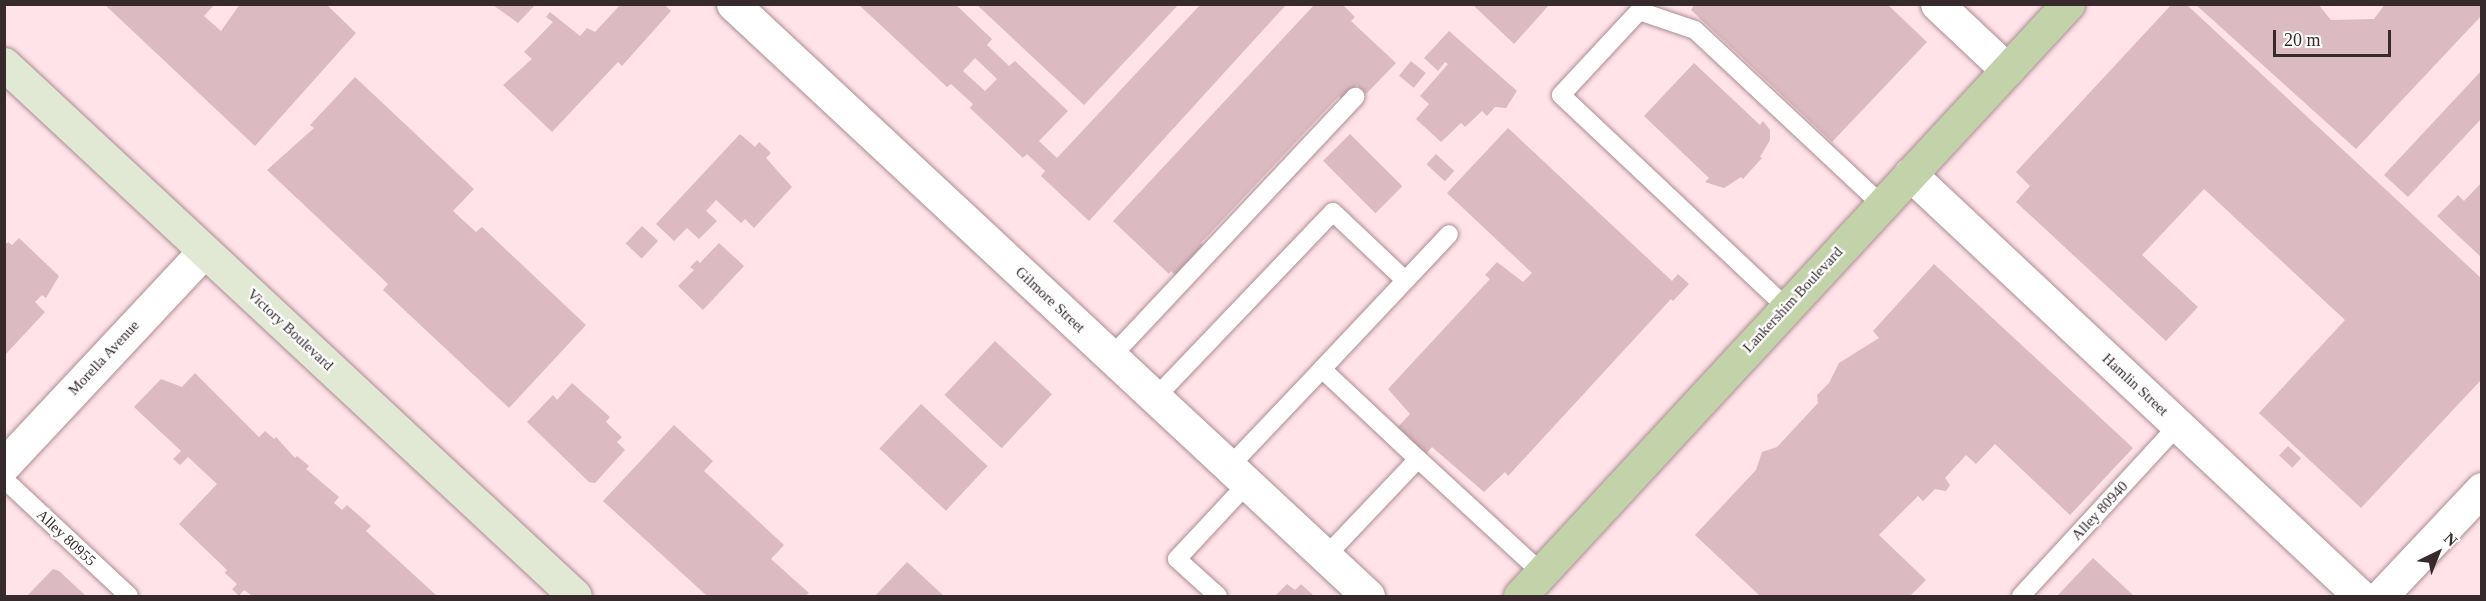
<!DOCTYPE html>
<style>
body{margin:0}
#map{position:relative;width:2486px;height:601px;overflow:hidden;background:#ffe3e8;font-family:"Times New Roman",serif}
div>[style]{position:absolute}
.building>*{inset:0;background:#dbbac1;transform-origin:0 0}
.roads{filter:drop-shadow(0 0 2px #ac8c93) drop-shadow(0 0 2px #ac8c93)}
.lane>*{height:18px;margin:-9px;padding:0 9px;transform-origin:9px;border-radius:9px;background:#fff}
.street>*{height:33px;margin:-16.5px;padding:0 16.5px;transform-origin:16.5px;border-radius:16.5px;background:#fff}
.secondary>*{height:33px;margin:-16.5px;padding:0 16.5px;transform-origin:16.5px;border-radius:16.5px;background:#e1e9d5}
.primary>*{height:33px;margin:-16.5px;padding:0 16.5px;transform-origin:16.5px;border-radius:16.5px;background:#c2d3aa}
span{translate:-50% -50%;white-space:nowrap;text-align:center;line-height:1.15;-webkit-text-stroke:4.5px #fff;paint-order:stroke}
.street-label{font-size:15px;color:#372a2d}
.frame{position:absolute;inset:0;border:6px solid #372a2d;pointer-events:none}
.north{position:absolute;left:2408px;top:523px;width:60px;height:60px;-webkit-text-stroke:4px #fff;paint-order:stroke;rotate:43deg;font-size:16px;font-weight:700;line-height:24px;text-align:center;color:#372a2d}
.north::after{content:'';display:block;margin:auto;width:21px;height:27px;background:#372a2d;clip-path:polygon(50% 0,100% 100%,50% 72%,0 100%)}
.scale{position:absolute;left:2273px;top:30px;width:118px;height:27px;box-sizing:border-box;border:3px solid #372a2d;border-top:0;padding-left:8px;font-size:18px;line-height:21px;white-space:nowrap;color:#372a2d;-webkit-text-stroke:4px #fff;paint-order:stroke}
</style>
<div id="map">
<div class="building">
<div style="clip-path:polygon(104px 4px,215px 4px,204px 16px,221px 31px,240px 4px,326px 4px,356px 33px,255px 146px)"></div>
<div style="clip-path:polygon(621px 4px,664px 4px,671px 11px,622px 66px,618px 62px,552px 132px,503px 85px,532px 59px,524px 52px,553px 22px,546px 17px,550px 12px,580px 36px,587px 28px,595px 32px)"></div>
<div style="clip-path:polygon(evenodd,858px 4px,955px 4px,992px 39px,987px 45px,1009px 66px,1015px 61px,1068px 111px,1039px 141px,1057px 158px,1200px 5px,1286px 5px,1089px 221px,1041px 176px,1045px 171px,1027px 154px,1023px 158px,970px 108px,973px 104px,951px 84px,947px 87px,858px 4px,975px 58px,997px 79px,985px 91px,963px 71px,975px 58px)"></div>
<div style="clip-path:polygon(976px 4px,1179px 4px,1084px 105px)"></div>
<div style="clip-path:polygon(1315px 4px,1342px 4px,1355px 17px,1351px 21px,1396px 63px,1366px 94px,1357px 85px,1343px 100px,1339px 96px,1201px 243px,1205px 247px,1177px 277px,1171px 271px,1169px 274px,1113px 221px)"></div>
<div style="clip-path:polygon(1472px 4px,1550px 4px,1514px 44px)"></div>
<div style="clip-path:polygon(1695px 4px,1887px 4px,1927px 42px,1832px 142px,1691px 10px)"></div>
<div style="clip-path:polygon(2172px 4px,2186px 4px,2482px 279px,2482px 379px,2361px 508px,2259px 413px,2345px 320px,2204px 189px,2142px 255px,2198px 307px,2166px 341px,2016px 202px,2030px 186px,2016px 172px)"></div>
<div style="clip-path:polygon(2195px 4px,2318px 4px,2331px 20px,2374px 19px,2385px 4px,2482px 4px,2482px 15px,2356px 149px)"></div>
<div style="clip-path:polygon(493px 5px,535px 5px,518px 23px)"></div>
<div style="clip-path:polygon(1449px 31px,1517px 91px,1506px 108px,1495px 107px,1487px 116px,1482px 111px,1465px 127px,1461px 123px,1441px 142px,1416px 119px,1429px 104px,1420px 96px,1448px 64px,1445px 62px,1438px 71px,1424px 58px)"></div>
<div style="left:1411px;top:61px;width:19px;height:19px;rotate:39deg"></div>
<div style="clip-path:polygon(1694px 63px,1760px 125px,1763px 121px,1770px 130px,1770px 140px,1760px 157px,1762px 158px,1743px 179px,1741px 177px,1724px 188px,1705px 182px,1709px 178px,1644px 116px)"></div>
<div style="clip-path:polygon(2482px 70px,2482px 118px,2408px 197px,2384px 175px)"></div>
<div style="clip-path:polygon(355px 77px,474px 189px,453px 211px,476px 232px,482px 227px,586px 325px,509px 408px,383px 290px,388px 284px,267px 170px,314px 128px,310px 125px)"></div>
<div style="clip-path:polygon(1508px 128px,1672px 281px,1678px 274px,1689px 284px,1673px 301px,1671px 299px,1508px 476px,1505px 472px,1484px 492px,1432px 447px,1425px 455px,1396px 429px,1410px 414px,1388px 389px,1490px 279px,1485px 275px,1497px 262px,1523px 282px,1532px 273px,1447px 193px)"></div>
<div style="clip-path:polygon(740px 134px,755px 147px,759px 142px,771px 153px,766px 158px,792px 187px,754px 228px,745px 219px,741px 223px,716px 200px,706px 211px,717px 221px,699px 239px,687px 228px,674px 241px,656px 224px)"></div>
<div style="left:1350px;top:134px;width:74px;height:38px;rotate:45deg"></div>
<div style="left:1436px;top:154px;width:25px;height:14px;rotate:43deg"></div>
<div style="clip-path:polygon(2482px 182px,2482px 258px,2437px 216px,2458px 195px,2464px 201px)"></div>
<div style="left:642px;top:226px;width:22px;height:24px;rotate:43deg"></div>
<div style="clip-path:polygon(19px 238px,59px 276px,46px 298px,42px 295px,35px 302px,45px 312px,4px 356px,4px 246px,8px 242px,12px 245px)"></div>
<div style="clip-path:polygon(719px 243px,744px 266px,703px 310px,678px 286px,694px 270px,690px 267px,697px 260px,700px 263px)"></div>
<div style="clip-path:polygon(1934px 264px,2133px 448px,2070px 515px,1995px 444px,1976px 464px,1966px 455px,1945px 478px,1950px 485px,1946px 491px,1935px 489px,1923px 501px,1918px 496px,1879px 535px,1926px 580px,1910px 596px,1760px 596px,1695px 535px,1756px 470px,1762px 452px,1777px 447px,1818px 403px,1817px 395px,1829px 383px,1839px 363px,1879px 338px,1873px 331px)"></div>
<div style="left:995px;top:341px;width:78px;height:74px;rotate:43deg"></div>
<div style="clip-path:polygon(195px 373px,259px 437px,265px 431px,274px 439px,276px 437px,295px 458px,297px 456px,309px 466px,306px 469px,339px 497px,334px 503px,342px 510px,347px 505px,371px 526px,366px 531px,437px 596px,252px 596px,244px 590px,239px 596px,232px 589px,237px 584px,225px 573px,227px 570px,179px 524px,217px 484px,188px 457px,180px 465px,173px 459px,181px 451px,134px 407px,161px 379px,182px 387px)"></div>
<div style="clip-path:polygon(572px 383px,610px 417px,606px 422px,622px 437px,617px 442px,625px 450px,595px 483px,589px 482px,527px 422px,553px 395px,557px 400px)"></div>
<div style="left:921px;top:404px;width:91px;height:61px;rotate:43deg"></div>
<div style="clip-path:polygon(674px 425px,713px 461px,704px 471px,784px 545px,771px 559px,809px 593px,805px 596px,707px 596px,603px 501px)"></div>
<div style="left:2288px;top:446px;width:18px;height:13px;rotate:43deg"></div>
<div style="clip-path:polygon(2093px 558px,2134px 596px,2057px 596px)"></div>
<div style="clip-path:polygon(907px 562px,944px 596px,875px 596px)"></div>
<div style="clip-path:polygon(53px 569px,59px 571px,86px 596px,27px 596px)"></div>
<div style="clip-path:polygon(1287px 584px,1295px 590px,1301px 584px,1314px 596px,1275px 596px)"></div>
</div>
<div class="roads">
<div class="lane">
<div style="left:1786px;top:307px;width:309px;rotate:-136.7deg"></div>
<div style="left:1561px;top:95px;width:115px;rotate:-47.1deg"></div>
<div style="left:1639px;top:11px;width:59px;rotate:18.7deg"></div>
<div style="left:1695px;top:30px;width:256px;rotate:43.1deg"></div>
<div style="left:1111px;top:357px;width:357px;rotate:-46.8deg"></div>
<div style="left:1322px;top:369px;width:185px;rotate:-46.7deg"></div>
<div style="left:1155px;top:398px;width:257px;rotate:-46.3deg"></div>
<div style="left:1333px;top:212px;width:99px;rotate:43.4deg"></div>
<div style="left:1229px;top:467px;width:135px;rotate:-46.5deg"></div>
<div style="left:1322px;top:369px;width:132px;rotate:43.2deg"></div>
<div style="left:4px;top:479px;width:171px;rotate:43.1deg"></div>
<div style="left:1325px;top:557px;width:135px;rotate:-46.5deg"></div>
<div style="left:1418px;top:459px;width:168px;rotate:42.6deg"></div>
<div style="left:1218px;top:596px;width:55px;rotate:-137.9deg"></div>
<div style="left:1177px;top:559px;width:103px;rotate:-47deg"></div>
<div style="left:2021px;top:596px;width:232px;rotate:-47.4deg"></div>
</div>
<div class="street">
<div style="left:733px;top:4px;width:868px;rotate:42.99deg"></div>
<div style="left:1937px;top:4px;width:96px;rotate:43.3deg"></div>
<div style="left:1910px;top:174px;width:617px;rotate:43.16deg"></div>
<div style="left:4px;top:465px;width:293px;rotate:-46.9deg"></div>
<div style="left:2381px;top:596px;width:147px;rotate:-46.7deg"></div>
</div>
<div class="secondary">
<div style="left:4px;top:64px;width:780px;rotate:42.97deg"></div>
</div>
<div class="primary">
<div style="left:1520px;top:596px;width:807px;rotate:-47.21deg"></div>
</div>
</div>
<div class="street-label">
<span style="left:1050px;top:300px;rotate:43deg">Gilmore Street</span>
<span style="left:1793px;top:300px;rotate:-47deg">Lankershim Boulevard</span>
<span style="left:290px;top:330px;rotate:43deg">Victory Boulevard</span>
<span style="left:104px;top:358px;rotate:-47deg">Morella Avenue</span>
<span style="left:2135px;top:385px;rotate:43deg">Hamlin Street</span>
<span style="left:2100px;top:511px;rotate:-47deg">Alley 80940</span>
<span style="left:66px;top:538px;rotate:43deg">Alley 80955</span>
</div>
<div class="frame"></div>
<div class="north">N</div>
<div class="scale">20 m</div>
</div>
